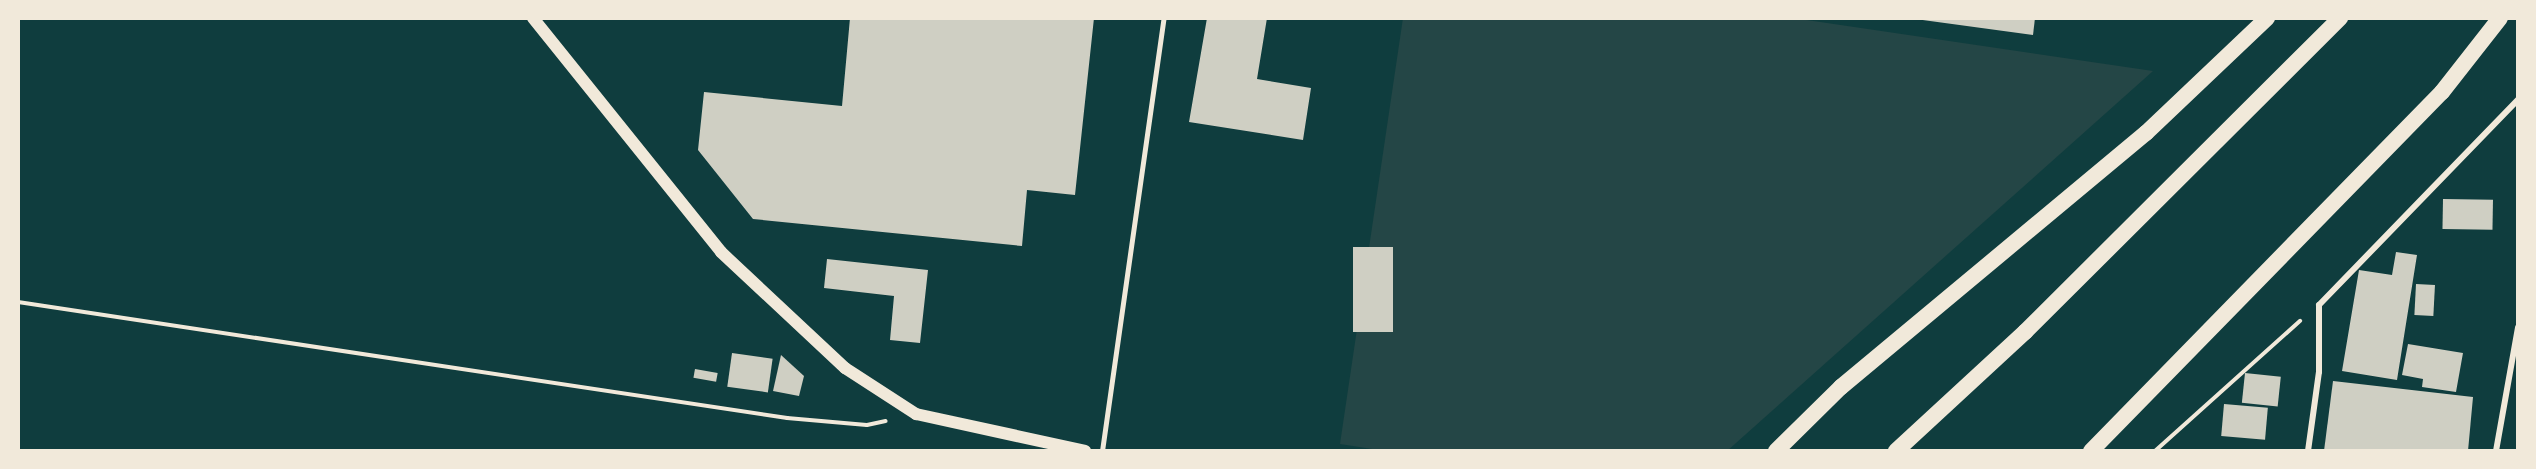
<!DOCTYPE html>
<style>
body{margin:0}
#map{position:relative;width:2536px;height:469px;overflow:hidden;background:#0f3d3e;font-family:"Fira Sans",sans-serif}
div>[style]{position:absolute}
.green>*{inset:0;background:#244646}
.building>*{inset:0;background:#cfcfc3;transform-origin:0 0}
.path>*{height:4px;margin:-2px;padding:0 2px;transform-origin:2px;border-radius:2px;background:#f1e9da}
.service>*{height:4.5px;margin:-2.25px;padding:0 2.25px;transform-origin:2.25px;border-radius:2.25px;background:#f1e9da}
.minor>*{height:6px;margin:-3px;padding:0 3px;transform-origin:3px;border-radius:3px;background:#f1e9da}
.secondary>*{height:12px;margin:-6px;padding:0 6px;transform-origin:6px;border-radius:6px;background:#f1e9da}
.trunk>*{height:16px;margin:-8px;padding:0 8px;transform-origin:8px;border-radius:8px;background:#f1e9da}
span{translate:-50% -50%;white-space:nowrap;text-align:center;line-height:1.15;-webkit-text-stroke:4.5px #f1e9da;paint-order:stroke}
.frame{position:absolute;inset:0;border:20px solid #f1e9da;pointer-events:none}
</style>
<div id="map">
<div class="green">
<div style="clip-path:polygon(1403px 18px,1793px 18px,2153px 71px,1727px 451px,1385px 451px,1340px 444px)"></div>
</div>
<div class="building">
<div style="clip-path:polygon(850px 18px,1094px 18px,1075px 195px,1027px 190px,1022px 246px,753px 219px,698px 150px,704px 92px,842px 106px)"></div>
<div style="clip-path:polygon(1207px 18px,1267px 18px,1257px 79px,1311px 88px,1303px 140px,1189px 122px)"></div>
<div style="clip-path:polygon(1908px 18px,2035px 18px,2033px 35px)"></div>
<div style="left:2443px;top:199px;width:50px;height:30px;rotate:1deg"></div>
<div style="left:1353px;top:247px;width:40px;height:85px"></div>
<div style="clip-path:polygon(2396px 252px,2417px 255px,2397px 380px,2342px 371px,2359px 270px,2392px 275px)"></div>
<div style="clip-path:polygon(827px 259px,928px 270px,920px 343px,890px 340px,894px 296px,824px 288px)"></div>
<div style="left:2416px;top:284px;width:19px;height:31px;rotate:3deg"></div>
<div style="clip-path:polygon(2408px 344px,2463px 353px,2456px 392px,2422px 387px,2423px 379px,2402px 375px)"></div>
<div style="left:732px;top:353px;width:41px;height:34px;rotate:8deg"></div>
<div style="clip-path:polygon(781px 355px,804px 376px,799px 396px,773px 391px)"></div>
<div style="left:695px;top:369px;width:23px;height:9px;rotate:10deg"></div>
<div style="left:2245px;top:373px;width:36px;height:30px;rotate:6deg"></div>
<div style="clip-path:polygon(2333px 381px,2473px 397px,2468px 451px,2324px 451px)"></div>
<div style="left:2224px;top:404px;width:44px;height:32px;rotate:5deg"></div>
</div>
<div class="path">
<div style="left:18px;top:302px;width:778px;rotate:8.58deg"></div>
<div style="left:787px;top:418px;width:80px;rotate:5deg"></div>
<div style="left:867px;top:425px;width:19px;rotate:-12deg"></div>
<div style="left:2155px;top:451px;width:195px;rotate:-41.9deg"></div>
</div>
<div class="service">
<div style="left:1102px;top:451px;width:437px;rotate:-81.9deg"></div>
</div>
<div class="minor">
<div style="left:2308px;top:451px;width:80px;rotate:-82.1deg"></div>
<div style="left:2319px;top:372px;width:67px;rotate:-90deg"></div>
<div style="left:2319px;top:305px;width:286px;rotate:-45.9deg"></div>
<div style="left:2496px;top:451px;width:126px;rotate:-79.9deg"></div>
</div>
<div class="secondary">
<div style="left:533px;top:18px;width:300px;rotate:51.2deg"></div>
<div style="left:721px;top:252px;width:170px;rotate:43.1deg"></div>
<div style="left:845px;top:368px;width:85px;rotate:32.9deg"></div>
<div style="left:916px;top:414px;width:173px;rotate:12.3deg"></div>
</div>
<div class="trunk">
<div style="left:1776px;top:451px;width:91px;rotate:-44.6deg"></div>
<div style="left:1841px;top:387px;width:397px;rotate:-39.8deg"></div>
<div style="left:2146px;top:133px;width:167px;rotate:-43.5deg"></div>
<div style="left:1896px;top:451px;width:176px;rotate:-42.7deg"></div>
<div style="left:2025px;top:332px;width:445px;rotate:-44.9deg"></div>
<div style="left:2091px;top:451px;width:502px;rotate:-45.65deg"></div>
<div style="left:2442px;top:92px;width:94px;rotate:-51.9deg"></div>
</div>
<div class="frame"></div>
</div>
